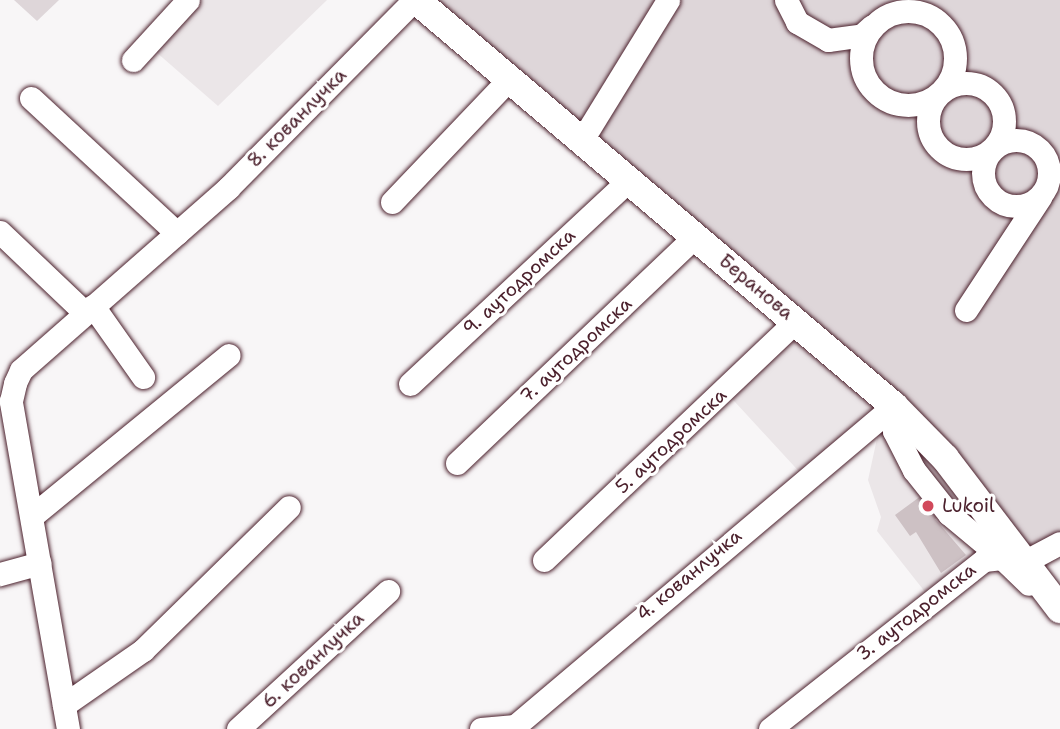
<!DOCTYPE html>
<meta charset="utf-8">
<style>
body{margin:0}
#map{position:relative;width:1060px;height:729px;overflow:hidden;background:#f8f6f7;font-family:"Shantell Sans",sans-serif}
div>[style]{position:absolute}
.built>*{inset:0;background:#ebe6e8}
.green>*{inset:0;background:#ded6d9}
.building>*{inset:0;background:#cdc1c4}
.roads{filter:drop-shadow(0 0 2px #4a1f2b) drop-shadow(0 0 2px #4a1f2b)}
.minor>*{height:23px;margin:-11.5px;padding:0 11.5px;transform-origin:11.5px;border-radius:11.5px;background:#fff}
.minor>.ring{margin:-11.5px;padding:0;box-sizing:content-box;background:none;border:23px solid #fff;border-radius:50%}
.major>*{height:28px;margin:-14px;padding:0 14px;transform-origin:14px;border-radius:14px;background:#fff}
.dots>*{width:19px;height:19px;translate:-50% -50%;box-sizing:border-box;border:4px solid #fff;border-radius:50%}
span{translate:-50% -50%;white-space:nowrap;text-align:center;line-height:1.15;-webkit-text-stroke:6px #fff;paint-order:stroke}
.street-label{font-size:19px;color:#4a1f2b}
.poi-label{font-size:19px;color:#4a1f2b}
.left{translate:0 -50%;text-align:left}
</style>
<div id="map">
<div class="built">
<div style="clip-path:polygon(188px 0,327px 0,218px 106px,148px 45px)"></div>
<div style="clip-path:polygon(796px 321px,1008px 536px,929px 597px,877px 531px,881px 517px,868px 480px,878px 434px,805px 478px,724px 390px)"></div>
</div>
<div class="green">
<div style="clip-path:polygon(14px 0,59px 0,37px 21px)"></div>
<div style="clip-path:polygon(416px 0,1060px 0,1060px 543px,1026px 561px,945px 458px)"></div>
</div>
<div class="building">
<div style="clip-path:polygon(925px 493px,941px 515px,935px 519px,966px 555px,941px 573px,916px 532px,910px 536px,895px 515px)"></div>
</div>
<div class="roads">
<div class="minor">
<div style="left:786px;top:0;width:25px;rotate:63deg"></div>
<div style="left:797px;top:22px;width:36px;rotate:30deg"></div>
<div style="left:828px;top:40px;width:34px;rotate:-8deg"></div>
<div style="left:862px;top:35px;width:13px;rotate:-42deg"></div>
<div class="ring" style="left:861px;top:11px;width:71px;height:71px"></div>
<div style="left:133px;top:60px;width:81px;rotate:-47.5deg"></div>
<div class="ring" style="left:928px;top:83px;width:53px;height:53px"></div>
<div style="left:31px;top:98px;width:199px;rotate:42.8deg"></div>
<div class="ring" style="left:983px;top:140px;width:43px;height:43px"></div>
<div style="left:582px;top:140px;width:164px;rotate:-58.4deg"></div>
<div style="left:392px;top:202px;width:171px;rotate:-46.4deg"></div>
<div style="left:0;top:232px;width:117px;rotate:43.6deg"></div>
<div style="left:93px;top:306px;width:87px;rotate:54.8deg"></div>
<div style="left:966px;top:310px;width:136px;rotate:-56.7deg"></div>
<div style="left:410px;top:384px;width:299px;rotate:-43deg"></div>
<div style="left:894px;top:406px;width:25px;rotate:90deg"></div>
<div style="left:894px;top:431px;width:44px;rotate:62.9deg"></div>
<div style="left:914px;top:470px;width:56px;rotate:51.5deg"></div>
<div style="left:949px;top:514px;width:69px;rotate:39.7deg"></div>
<div style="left:457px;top:463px;width:329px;rotate:-43.6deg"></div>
<div style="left:32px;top:516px;width:254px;rotate:-39.3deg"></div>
<div style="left:544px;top:560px;width:347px;rotate:-43.5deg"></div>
<div style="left:1026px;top:561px;width:38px;rotate:-28deg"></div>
<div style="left:0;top:574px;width:41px;rotate:-15.4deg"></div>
<div style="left:64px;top:705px;width:96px;rotate:-34.8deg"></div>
<div style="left:143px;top:650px;width:204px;rotate:-44.4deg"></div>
<div style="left:68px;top:729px;width:333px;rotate:-99.9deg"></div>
<div style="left:11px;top:401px;width:18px;rotate:-77deg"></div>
<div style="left:15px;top:383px;width:14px;rotate:-65deg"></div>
<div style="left:21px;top:370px;width:276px;rotate:-41.3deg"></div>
<div style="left:228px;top:188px;width:264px;rotate:-45.3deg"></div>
<div style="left:238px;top:729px;width:204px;rotate:-42.6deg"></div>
<div style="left:481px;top:729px;width:34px;rotate:-5deg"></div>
<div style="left:515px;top:726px;width:496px;rotate:-40.2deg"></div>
<div style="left:770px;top:729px;width:273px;rotate:-38.3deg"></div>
<div style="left:984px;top:560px;width:18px;rotate:-6deg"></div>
<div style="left:1002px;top:558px;width:37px;rotate:44deg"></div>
</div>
<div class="major">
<div style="left:416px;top:0;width:627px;rotate:40.34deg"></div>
<div style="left:894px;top:406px;width:73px;rotate:45.6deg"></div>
<div style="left:945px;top:458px;width:190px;rotate:52.7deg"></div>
</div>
</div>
<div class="dots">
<div style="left:928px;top:506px;background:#d1495b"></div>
</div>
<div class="street-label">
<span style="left:297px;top:118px;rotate:-45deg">8. кованлучка</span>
<span style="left:519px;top:282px;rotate:-43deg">9. аутодромска</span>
<span style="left:756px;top:287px;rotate:40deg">Беранова</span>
<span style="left:576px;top:350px;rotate:-43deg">7. аутодромска</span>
<span style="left:671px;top:441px;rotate:-43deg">5. аутодромска</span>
<span style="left:689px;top:575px;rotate:-40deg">4. кованлучка</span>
<span style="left:916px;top:612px;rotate:-38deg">3. аутодромска</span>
<span style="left:313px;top:660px;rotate:-43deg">6. кованлучка</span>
</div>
<div class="poi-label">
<span class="left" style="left:942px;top:506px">Lukoil</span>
</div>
</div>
